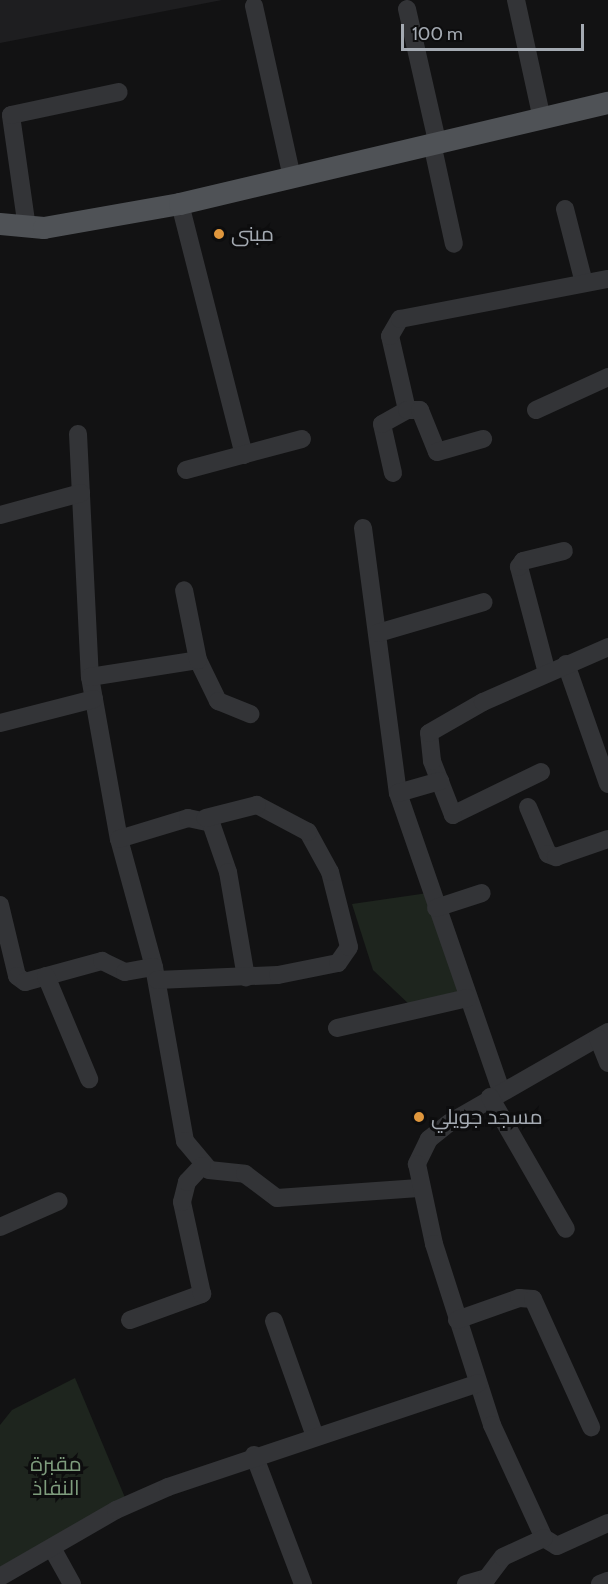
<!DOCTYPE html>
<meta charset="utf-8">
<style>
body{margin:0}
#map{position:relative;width:608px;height:1584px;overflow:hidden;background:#121213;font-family:Cabin,Cairo,sans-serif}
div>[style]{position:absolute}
.built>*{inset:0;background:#1e1e20}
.green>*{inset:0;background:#1e251e}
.minor>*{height:18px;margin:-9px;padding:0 9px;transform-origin:9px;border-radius:9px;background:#333437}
.major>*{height:22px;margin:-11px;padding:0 11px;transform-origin:11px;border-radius:11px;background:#4f5256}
.dots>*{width:16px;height:16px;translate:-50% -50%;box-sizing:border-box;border:3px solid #0d0d0e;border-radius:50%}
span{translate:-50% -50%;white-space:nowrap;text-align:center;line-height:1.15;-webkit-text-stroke:6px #0d0d0e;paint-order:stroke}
.poi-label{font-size:21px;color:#a4aab2}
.left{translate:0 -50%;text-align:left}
.park-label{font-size:21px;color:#7e9c7d}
.scale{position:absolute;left:401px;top:24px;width:183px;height:27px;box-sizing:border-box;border:3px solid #a4aab2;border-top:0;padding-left:8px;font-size:18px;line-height:21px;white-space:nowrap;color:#a4aab2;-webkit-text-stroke:4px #0d0d0e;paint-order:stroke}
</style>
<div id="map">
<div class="built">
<div style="clip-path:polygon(0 0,222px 0,0 43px)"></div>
</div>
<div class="green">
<div style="clip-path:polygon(428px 893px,461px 995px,412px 1007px,373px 970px,352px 904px)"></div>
<div style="clip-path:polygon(75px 1378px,126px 1500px,0 1572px,0 1425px,12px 1410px)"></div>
</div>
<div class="minor">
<div style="left:516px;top:0;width:122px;rotate:77.7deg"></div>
<div style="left:254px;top:6px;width:176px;rotate:77.5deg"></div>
<div style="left:407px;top:9px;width:140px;rotate:77.2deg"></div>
<div style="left:433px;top:148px;width:98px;rotate:77.7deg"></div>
<div style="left:180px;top:204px;width:259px;rotate:75.7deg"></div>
<div style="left:565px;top:209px;width:76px;rotate:75.6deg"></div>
<div style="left:27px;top:228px;width:114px;rotate:-98.1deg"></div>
<div style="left:11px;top:115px;width:110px;rotate:-12deg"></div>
<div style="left:407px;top:410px;width:76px;rotate:-102.9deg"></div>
<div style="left:390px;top:336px;width:20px;rotate:-60deg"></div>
<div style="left:400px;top:319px;width:212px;rotate:-10.9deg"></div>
<div style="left:536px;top:410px;width:79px;rotate:-24.6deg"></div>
<div style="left:78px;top:434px;width:243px;rotate:87.2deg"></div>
<div style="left:90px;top:677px;width:165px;rotate:79.9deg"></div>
<div style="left:119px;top:839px;width:133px;rotate:74.7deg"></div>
<div style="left:154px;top:967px;width:177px;rotate:79.9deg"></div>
<div style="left:185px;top:1141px;width:38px;rotate:50deg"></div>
<div style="left:209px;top:1170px;width:36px;rotate:6deg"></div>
<div style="left:245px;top:1174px;width:40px;rotate:37deg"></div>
<div style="left:277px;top:1198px;width:142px;rotate:-4deg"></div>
<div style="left:186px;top:470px;width:120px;rotate:-15deg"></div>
<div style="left:393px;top:473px;width:50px;rotate:-102.7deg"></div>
<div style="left:382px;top:424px;width:29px;rotate:-29deg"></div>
<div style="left:407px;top:410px;width:13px"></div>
<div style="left:420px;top:410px;width:45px;rotate:68deg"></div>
<div style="left:437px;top:452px;width:48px;rotate:-15.8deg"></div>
<div style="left:0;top:515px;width:84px;rotate:-15.2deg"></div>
<div style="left:363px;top:528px;width:267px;rotate:82.5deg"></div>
<div style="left:398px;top:793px;width:314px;rotate:70.9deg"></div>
<div style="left:378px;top:633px;width:110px;rotate:-16.3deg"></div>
<div style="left:198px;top:660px;width:46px;rotate:64deg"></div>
<div style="left:218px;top:701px;width:35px;rotate:22deg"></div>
<div style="left:566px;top:664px;width:127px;rotate:70.7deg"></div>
<div style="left:547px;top:673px;width:110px;rotate:-104.8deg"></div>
<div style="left:519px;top:567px;width:7px;rotate:-56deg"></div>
<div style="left:523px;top:561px;width:42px;rotate:-13.7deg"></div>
<div style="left:90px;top:677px;width:109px;rotate:-8.9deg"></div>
<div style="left:198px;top:660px;width:71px;rotate:-101.3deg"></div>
<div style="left:0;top:723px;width:97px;rotate:-14.3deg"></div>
<div style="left:541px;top:772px;width:98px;rotate:154deg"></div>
<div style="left:453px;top:815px;width:58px;rotate:-111.3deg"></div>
<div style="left:432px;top:761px;width:28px;rotate:-96deg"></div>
<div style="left:429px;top:733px;width:62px;rotate:-29.9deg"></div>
<div style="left:483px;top:702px;width:137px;rotate:-23.7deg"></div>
<div style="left:398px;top:793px;width:44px;rotate:-15.9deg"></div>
<div style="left:528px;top:807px;width:51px;rotate:66.9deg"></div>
<div style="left:548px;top:854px;width:9px;rotate:21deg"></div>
<div style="left:556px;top:857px;width:55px;rotate:-19.1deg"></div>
<div style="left:119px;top:839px;width:72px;rotate:-16.9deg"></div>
<div style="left:188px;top:818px;width:24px;rotate:12deg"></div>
<div style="left:211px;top:823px;width:52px;rotate:70.9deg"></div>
<div style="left:228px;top:872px;width:107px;rotate:80.3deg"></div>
<div style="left:0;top:905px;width:73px;rotate:76.5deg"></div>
<div style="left:17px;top:976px;width:10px;rotate:37deg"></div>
<div style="left:25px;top:982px;width:80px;rotate:-15.3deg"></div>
<div style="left:102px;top:961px;width:25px;rotate:26deg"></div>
<div style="left:125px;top:972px;width:29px;rotate:-10deg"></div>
<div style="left:436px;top:908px;width:48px;rotate:-18.1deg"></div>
<div style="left:46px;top:976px;width:112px;rotate:67.3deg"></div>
<div style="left:157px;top:980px;width:121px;rotate:-2.4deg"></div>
<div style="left:278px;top:975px;width:61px;rotate:-11.3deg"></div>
<div style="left:338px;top:963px;width:19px;rotate:-55deg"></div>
<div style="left:349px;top:947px;width:77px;rotate:-104.2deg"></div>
<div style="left:330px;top:872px;width:46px;rotate:-118.8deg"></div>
<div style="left:308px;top:832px;width:58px;rotate:-152.1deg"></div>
<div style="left:257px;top:805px;width:53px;rotate:165.7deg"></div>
<div style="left:337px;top:1028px;width:134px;rotate:-12.9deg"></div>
<div style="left:608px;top:1032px;width:183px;rotate:150.2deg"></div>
<div style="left:449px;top:1123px;width:26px;rotate:141deg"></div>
<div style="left:429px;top:1139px;width:28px;rotate:116deg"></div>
<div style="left:417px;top:1164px;width:82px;rotate:78deg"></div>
<div style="left:434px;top:1244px;width:190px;rotate:72.2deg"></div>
<div style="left:492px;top:1425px;width:124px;rotate:65.3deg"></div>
<div style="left:544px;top:1538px;width:15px;rotate:32deg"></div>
<div style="left:557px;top:1546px;width:56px;rotate:-24.3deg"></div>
<div style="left:598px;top:1038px;width:27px;rotate:68deg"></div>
<div style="left:490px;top:1097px;width:152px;rotate:60.1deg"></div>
<div style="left:0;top:1227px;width:64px;rotate:-23.8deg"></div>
<div style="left:130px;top:1320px;width:77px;rotate:-19.9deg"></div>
<div style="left:202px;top:1294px;width:94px;rotate:-102.3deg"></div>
<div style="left:182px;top:1202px;width:21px;rotate:-76deg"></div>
<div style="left:187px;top:1182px;width:22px;rotate:-47deg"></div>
<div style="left:457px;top:1320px;width:66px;rotate:-19.5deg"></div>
<div style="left:519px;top:1298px;width:14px;rotate:4deg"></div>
<div style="left:533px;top:1299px;width:141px;rotate:65.6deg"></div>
<div style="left:274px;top:1321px;width:122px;rotate:70.4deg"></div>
<div style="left:254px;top:1455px;width:138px;rotate:69.2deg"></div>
<div style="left:52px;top:1548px;width:41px;rotate:60.9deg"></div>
<div style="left:0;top:1577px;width:134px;rotate:-30deg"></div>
<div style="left:116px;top:1510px;width:57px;rotate:-23.9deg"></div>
<div style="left:168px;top:1487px;width:327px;rotate:-18.5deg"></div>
<div style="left:466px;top:1584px;width:22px;rotate:-16deg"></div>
<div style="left:487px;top:1578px;width:26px;rotate:-53deg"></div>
<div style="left:503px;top:1557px;width:45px;rotate:-24.9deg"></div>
<div style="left:600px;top:1584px;width:9px;rotate:-21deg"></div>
</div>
<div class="major">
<div style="left:0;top:224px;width:44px;rotate:5.2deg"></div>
<div style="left:44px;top:228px;width:138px;rotate:-10deg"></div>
<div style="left:180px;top:204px;width:440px;rotate:-13.3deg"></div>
</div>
<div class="dots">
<div style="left:219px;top:234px;background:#e0973d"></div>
<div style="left:419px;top:1117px;background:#e0973d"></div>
</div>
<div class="poi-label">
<span class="left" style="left:231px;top:234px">مبنى</span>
<span class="left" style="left:431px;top:1117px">مسجد جويلي</span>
</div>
<div class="park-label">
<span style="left:56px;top:1476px">مقبرة<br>النفاذ</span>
</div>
<div class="scale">100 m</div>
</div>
